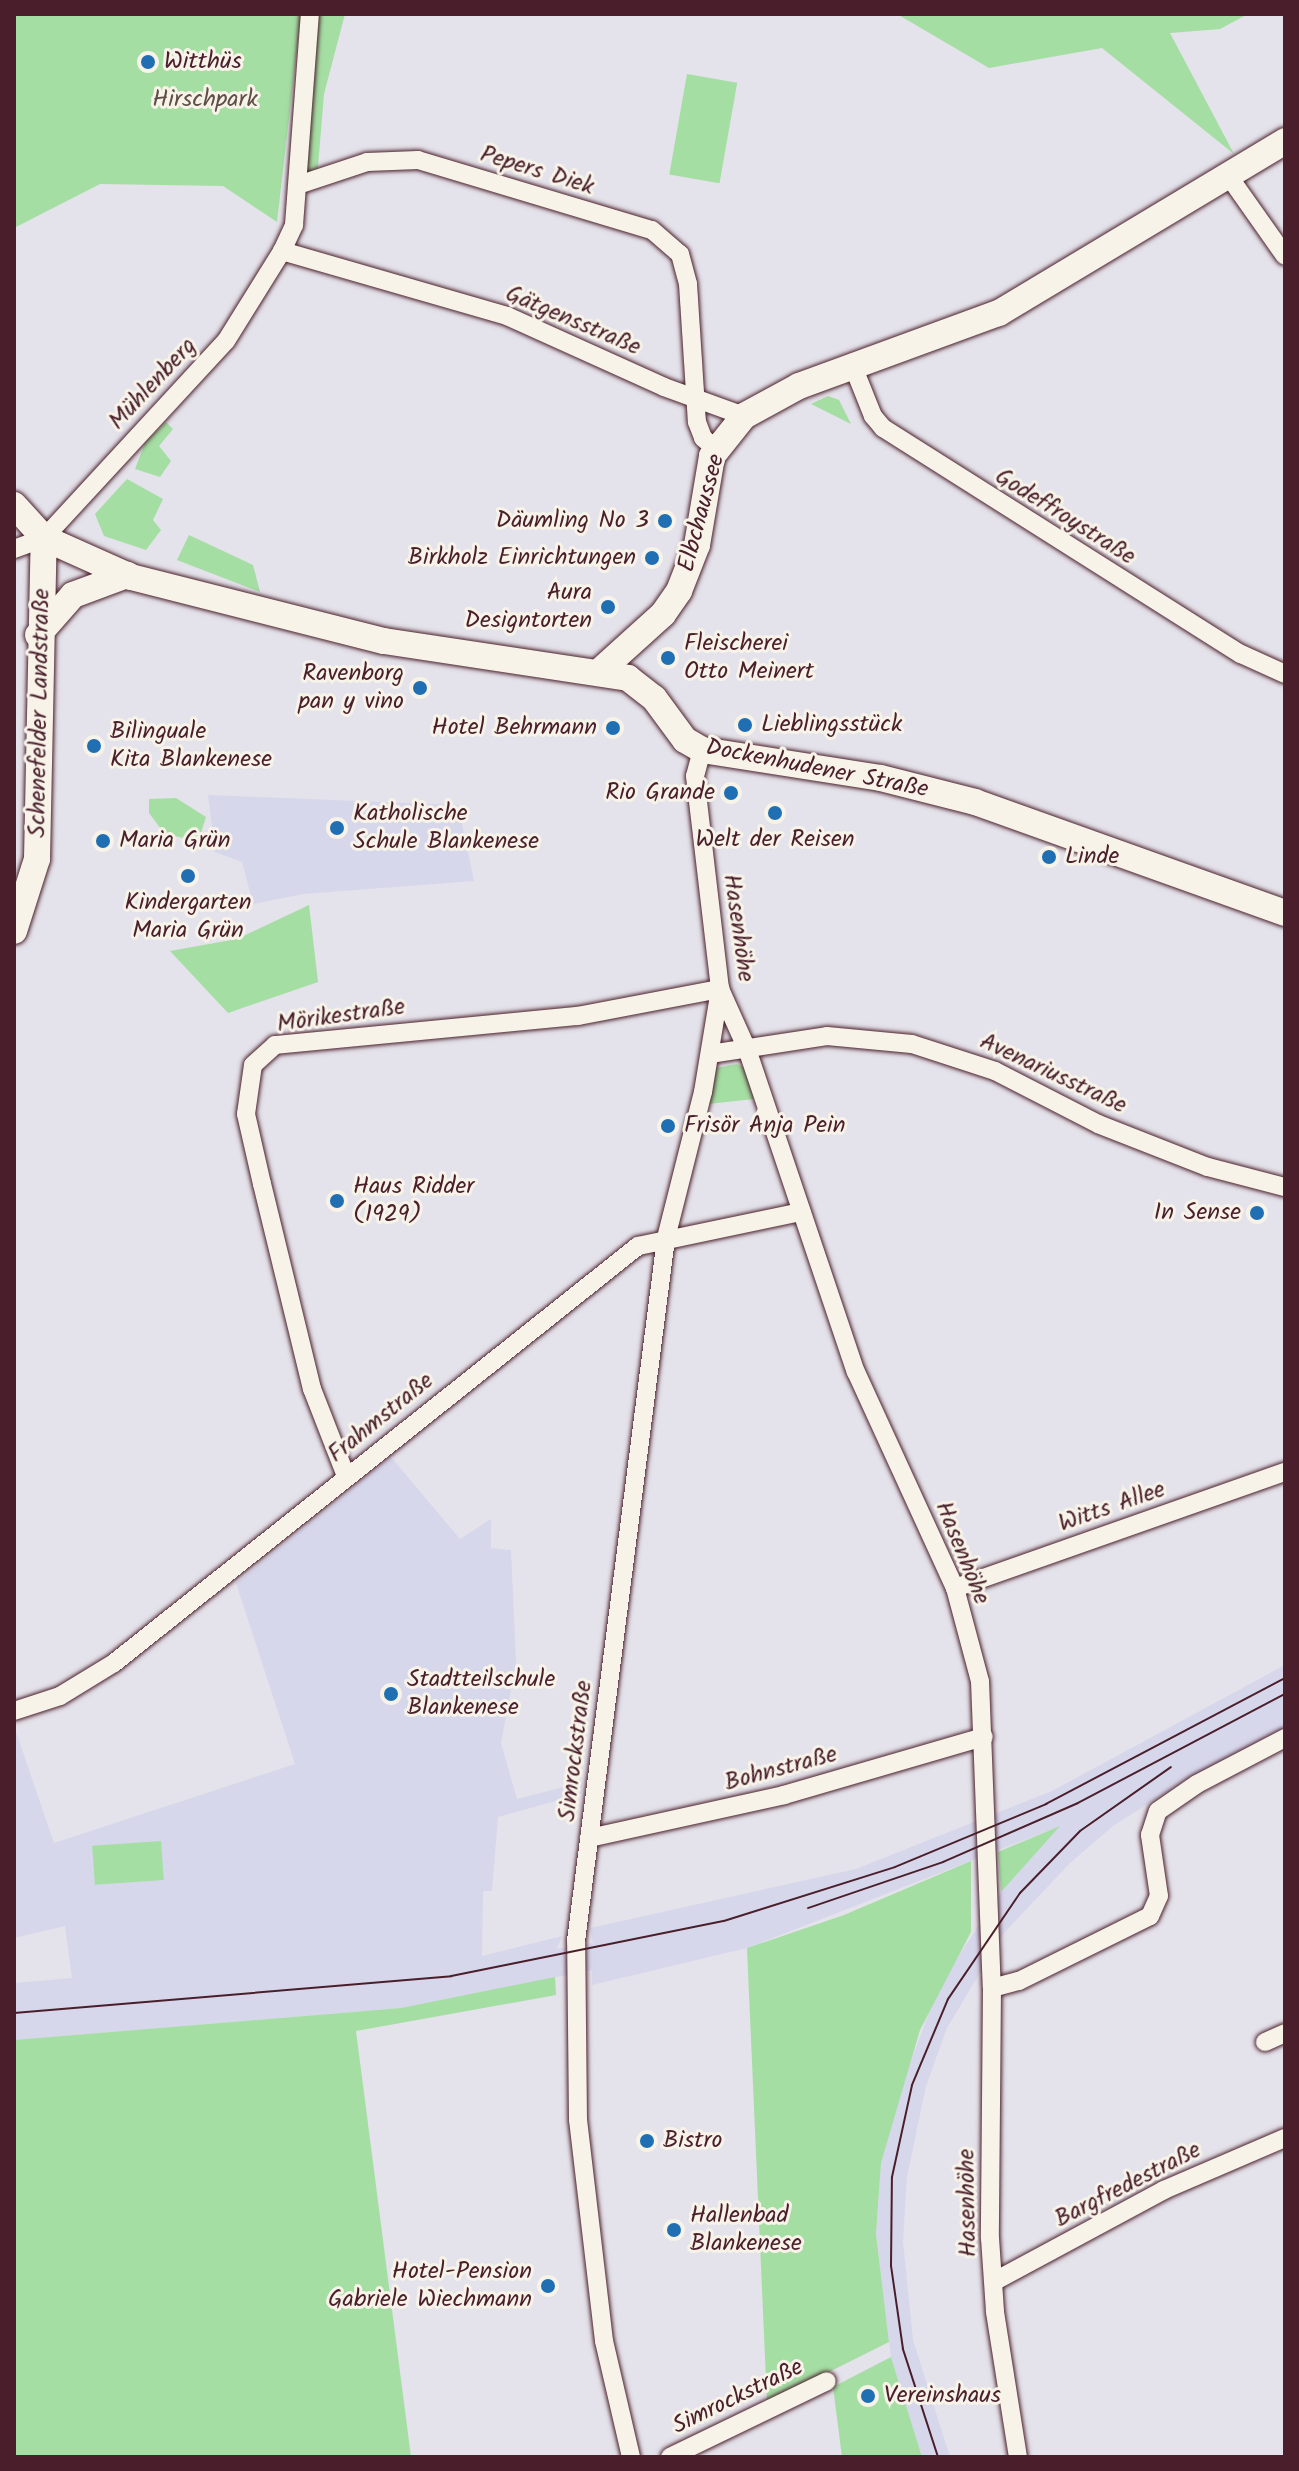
<!DOCTYPE html>
<meta charset="utf-8">
<style>
body{margin:0}
#map{position:relative;width:1299px;height:2471px;overflow:hidden;background:#e4e2ea;font-family:Kalam,sans-serif}
div>[style]{position:absolute}
.built>*{inset:0;background:#d7d7eb}
.green>*{inset:0;background:#a4dea3;transform-origin:0 0}
.roads{filter:drop-shadow(0 0 2px #4a1f2b) drop-shadow(0 0 2px #4a1f2b)}
.street>*{height:18px;margin:-9px;padding:0 9px;transform-origin:9px;border-radius:9px;background:#f7f3e8}
.secondary>*{height:26px;margin:-13px;padding:0 13px;transform-origin:13px;border-radius:13px;background:#f7f3e8}
.tram>*{height:2px;margin:-1px;padding:0 1px;transform-origin:1px;border-radius:1px;background:#4a1f2b}
.dots>*{width:22px;height:22px;translate:-50% -50%;box-sizing:border-box;border:4px solid #f7f3e8;border-radius:50%}
span{translate:-50% -50%;white-space:nowrap;text-align:center;line-height:1.15;-webkit-text-stroke:6px #f7f3e8;paint-order:stroke}
.poi-label{font-size:24px;color:#4a1f2b}
.left{translate:0 -50%;text-align:left}
.right{translate:-100% -50%;text-align:right}
.park-label{font-size:24px;color:#604f49}
.street-label{font-size:24px;color:#4a1f2b}
.frame{position:absolute;inset:0;border:16px solid #4a1f2b;pointer-events:none}
</style>
<div id="map">
<div class="built">
<div style="clip-path:polygon(208px 795px,458px 805px,474px 881px,303px 894px,253px 904px,242px 862px,215px 852px)"></div>
<div style="clip-path:polygon(391px 1457px,460px 1539px,491px 1519px,491px 1548px,511px 1550px,516px 1663px,501px 1743px,517px 1799px,583px 1782px,581px 1794px,498px 1817px,492px 1891px,483px 1891px,482px 1956px,562px 1936px,557px 1949px,593px 1943px,590px 1928px,856px 1869px,1052px 1791px,1285px 1665px,1285px 1728px,1195px 1774px,1113px 1826px,1069px 1864px,1003px 1934px,947px 2028px,926px 2086px,907px 2177px,903px 2241px,913px 2340px,950px 2457px,922px 2457px,891px 2357px,876px 2234px,881px 2163px,895px 2103px,940px 1984px,1001px 1892px,1058px 1827px,747px 1948px,592px 1985px,592px 1970px,401px 2008px,14px 2040px,14px 1983px,72px 1978px,65px 1926px,14px 1938px,14px 1726px,54px 1843px,295px 1764px,236px 1583px)"></div>
</div>
<div class="green">
<div style="clip-path:polygon(14px 14px,301px 14px,277px 222px,223px 186px,100px 184px,14px 228px)"></div>
<div style="clip-path:polygon(310px 14px,345px 14px,324px 94px,317px 178px,298px 185px)"></div>
<div style="clip-path:polygon(897px 14px,1248px 14px,1220px 29px,1170px 33px,1234px 154px,1102px 48px,989px 68px)"></div>
<div style="left:687px;top:74px;width:51px;height:102px;rotate:10deg"></div>
<div style="clip-path:polygon(828px 396px,839px 400px,851px 424px,811px 404px)"></div>
<div style="clip-path:polygon(166px 422px,173px 429px,159px 446px,171px 461px,160px 477px,135px 469px,145px 443px)"></div>
<div style="clip-path:polygon(127px 479px,163px 499px,153px 520px,161px 530px,146px 550px,104px 536px,95px 514px)"></div>
<div style="clip-path:polygon(189px 535px,253px 565px,260px 592px,177px 560px)"></div>
<div style="clip-path:polygon(176px 798px,206px 817px,198px 842px,164px 833px,149px 813px,149px 799px)"></div>
<div style="clip-path:polygon(309px 905px,318px 982px,228px 1013px,170px 951px,237px 939px)"></div>
<div style="clip-path:polygon(737px 1064px,745px 1068px,754px 1099px,708px 1104px,715px 1068px)"></div>
<div style="clip-path:polygon(1060px 1826px,1001px 1892px,998px 1852px)"></div>
<div style="left:161px;top:1841px;width:39px;height:69px;rotate:86deg"></div>
<div style="clip-path:polygon(971px 1861px,971px 1932px,920px 2030px,881px 2163px,876px 2234px,889px 2342px,767px 2403px,747px 1948px,844px 1915px)"></div>
<div style="clip-path:polygon(555px 1977px,556px 1995px,356px 2031px,411px 2457px,14px 2457px,14px 2040px,401px 2008px)"></div>
<div style="clip-path:polygon(891px 2357px,922px 2457px,842px 2457px,833px 2387px)"></div>
</div>
<div class="roads">
<div class="street">
<div style="left:1230px;top:178px;width:95px;rotate:54.8deg"></div>
<div style="left:298px;top:185px;width:73px;rotate:-18.4deg"></div>
<div style="left:367px;top:162px;width:51px;rotate:-2.2deg"></div>
<div style="left:418px;top:160px;width:244px;rotate:16.7deg"></div>
<div style="left:652px;top:230px;width:37px;rotate:41deg"></div>
<div style="left:680px;top:254px;width:31px;rotate:75deg"></div>
<div style="left:688px;top:284px;width:138px;rotate:86.3deg"></div>
<div style="left:697px;top:422px;width:17px;rotate:69deg"></div>
<div style="left:703px;top:438px;width:17px;rotate:40deg"></div>
<div style="left:282px;top:251px;width:234px;rotate:16.1deg"></div>
<div style="left:507px;top:316px;width:172px;rotate:24.3deg"></div>
<div style="left:664px;top:387px;width:85px;rotate:19.9deg"></div>
<div style="left:853px;top:366px;width:54px;rotate:68.2deg"></div>
<div style="left:873px;top:416px;width:16px;rotate:50deg"></div>
<div style="left:883px;top:428px;width:423px;rotate:32.3deg"></div>
<div style="left:1241px;top:654px;width:48px;rotate:24.4deg"></div>
<div style="left:14px;top:549px;width:32px;rotate:-20deg"></div>
<div style="left:44px;top:538px;width:268px;rotate:-47.3deg"></div>
<div style="left:226px;top:341px;width:106px;rotate:-58.1deg"></div>
<div style="left:282px;top:251px;width:29px;rotate:-65deg"></div>
<div style="left:294px;top:225px;width:212px;rotate:-85.7deg"></div>
<div style="left:702px;top:750px;width:27px;rotate:105deg"></div>
<div style="left:695px;top:776px;width:214px;rotate:83.3deg"></div>
<div style="left:720px;top:989px;width:66px;rotate:65.8deg"></div>
<div style="left:747px;top:1049px;width:341px;rotate:71.4deg"></div>
<div style="left:856px;top:1372px;width:238px;rotate:65.4deg"></div>
<div style="left:955px;top:1588px;width:96px;rotate:75deg"></div>
<div style="left:980px;top:1681px;width:307px;rotate:87.8deg"></div>
<div style="left:992px;top:1988px;width:250px;rotate:90.5deg"></div>
<div style="left:990px;top:2238px;width:74px;rotate:86.1deg"></div>
<div style="left:995px;top:2312px;width:147px;rotate:81deg"></div>
<div style="left:710px;top:1054px;width:118px;rotate:-8.7deg"></div>
<div style="left:827px;top:1036px;width:85px;rotate:5.4deg"></div>
<div style="left:912px;top:1044px;width:87px;rotate:18deg"></div>
<div style="left:995px;top:1071px;width:116px;rotate:27.2deg"></div>
<div style="left:1098px;top:1124px;width:118px;rotate:21.4deg"></div>
<div style="left:1208px;top:1167px;width:80px;rotate:14.6deg"></div>
<div style="left:346px;top:1476px;width:93px;rotate:-111.3deg"></div>
<div style="left:312px;top:1389px;width:211px;rotate:-103.7deg"></div>
<div style="left:262px;top:1184px;width:72px;rotate:-102.9deg"></div>
<div style="left:246px;top:1114px;width:49px;rotate:-81.9deg"></div>
<div style="left:253px;top:1065px;width:30px;rotate:-42deg"></div>
<div style="left:275px;top:1045px;width:304px;rotate:-5.5deg"></div>
<div style="left:578px;top:1016px;width:145px;rotate:-10.8deg"></div>
<div style="left:955px;top:1588px;width:350px;rotate:-19.4deg"></div>
<div style="left:14px;top:1711px;width:48px;rotate:-18.1deg"></div>
<div style="left:60px;top:1696px;width:63px;rotate:-31.4deg"></div>
<div style="left:114px;top:1663px;width:670px;rotate:-38.51deg"></div>
<div style="left:638px;top:1246px;width:167px;rotate:-11.8deg"></div>
<div style="left:589px;top:1838px;width:200px;rotate:-12.4deg"></div>
<div style="left:784px;top:1795px;width:208px;rotate:-16.2deg"></div>
<div style="left:992px;top:1988px;width:28px;rotate:-15deg"></div>
<div style="left:1019px;top:1981px;width:146px;rotate:-26.4deg"></div>
<div style="left:1150px;top:1916px;width:22px;rotate:-66deg"></div>
<div style="left:1159px;top:1896px;width:62px;rotate:-98.4deg"></div>
<div style="left:1150px;top:1835px;width:25px;rotate:-72deg"></div>
<div style="left:1158px;top:1811px;width:47px;rotate:-34.7deg"></div>
<div style="left:1197px;top:1784px;width:99px;rotate:-27.6deg"></div>
<div style="left:1265px;top:2042px;width:22px;rotate:-24deg"></div>
<div style="left:995px;top:2281px;width:192px;rotate:-28.3deg"></div>
<div style="left:1164px;top:2190px;width:132px;rotate:-23.3deg"></div>
<div style="left:631px;top:2457px;width:119px;rotate:-103.1deg"></div>
<div style="left:604px;top:2341px;width:223px;rotate:-96.7deg"></div>
<div style="left:578px;top:2120px;width:179px;rotate:-90.6deg"></div>
<div style="left:576px;top:1941px;width:709px;rotate:-82.7deg"></div>
<div style="left:666px;top:1238px;width:151px;rotate:-75.8deg"></div>
<div style="left:703px;top:1092px;width:104px;rotate:-80.6deg"></div>
<div style="left:670px;top:2457px;width:174px;rotate:-25.8deg"></div>
</div>
<div class="secondary">
<div style="left:14px;top:505px;width:45px;rotate:47.7deg"></div>
<div style="left:44px;top:538px;width:95px;rotate:24.1deg"></div>
<div style="left:131px;top:577px;width:261px;rotate:14.2deg"></div>
<div style="left:384px;top:641px;width:247px;rotate:8.6deg"></div>
<div style="left:628px;top:678px;width:33px;rotate:38deg"></div>
<div style="left:654px;top:698px;width:52px;rotate:53.6deg"></div>
<div style="left:685px;top:740px;width:20px;rotate:30deg"></div>
<div style="left:702px;top:750px;width:181px;rotate:8.9deg"></div>
<div style="left:881px;top:778px;width:97px;rotate:14.3deg"></div>
<div style="left:975px;top:802px;width:329px;rotate:19.7deg"></div>
<div style="left:38px;top:635px;width:53px;rotate:-48.8deg"></div>
<div style="left:73px;top:595px;width:58px;rotate:-20.3deg"></div>
<div style="left:600px;top:671px;width:85px;rotate:-42.1deg"></div>
<div style="left:663px;top:614px;width:28px;rotate:-55deg"></div>
<div style="left:679px;top:591px;width:49px;rotate:-68.6deg"></div>
<div style="left:697px;top:545px;width:90px;rotate:-80.4deg"></div>
<div style="left:712px;top:456px;width:51px;rotate:-51.3deg"></div>
<div style="left:744px;top:416px;width:63px;rotate:-28.6deg"></div>
<div style="left:799px;top:386px;width:213px;rotate:-20.1deg"></div>
<div style="left:999px;top:313px;width:334px;rotate:-31deg"></div>
<div style="left:14px;top:931px;width:76px;rotate:-72.3deg"></div>
<div style="left:37px;top:859px;width:321px;rotate:-88.8deg"></div>
</div>
</div>
<div class="tram">
<div style="left:808px;top:1908px;width:143px;rotate:-18.8deg"></div>
<div style="left:943px;top:1862px;width:147px;rotate:-23.6deg"></div>
<div style="left:1078px;top:1803px;width:234px;rotate:-27.8deg"></div>
<div style="left:14px;top:2013px;width:439px;rotate:-4.8deg"></div>
<div style="left:451px;top:1976px;width:278px;rotate:-11.4deg"></div>
<div style="left:724px;top:1921px;width:179px;rotate:-17.5deg"></div>
<div style="left:895px;top:1867px;width:164px;rotate:-22.6deg"></div>
<div style="left:1046px;top:1804px;width:270px;rotate:-27.8deg"></div>
<div style="left:938px;top:2457px;width:114px;rotate:-108deg"></div>
<div style="left:903px;top:2349px;width:84px;rotate:-98.2deg"></div>
<div style="left:891px;top:2266px;width:89px;rotate:-89.4deg"></div>
<div style="left:892px;top:2177px;width:94px;rotate:-77.7deg"></div>
<div style="left:912px;top:2085px;width:93px;rotate:-67.3deg"></div>
<div style="left:948px;top:1999px;width:128px;rotate:-55.8deg"></div>
<div style="left:1020px;top:1893px;width:86px;rotate:-45.9deg"></div>
<div style="left:1080px;top:1831px;width:111px;rotate:-35.1deg"></div>
</div>
<div class="dots">
<div style="left:148px;top:62px;background:#1f6fb2"></div>
<div style="left:665px;top:521px;background:#1f6fb2"></div>
<div style="left:652px;top:558px;background:#1f6fb2"></div>
<div style="left:608px;top:607px;background:#1f6fb2"></div>
<div style="left:668px;top:658px;background:#1f6fb2"></div>
<div style="left:420px;top:688px;background:#1f6fb2"></div>
<div style="left:745px;top:725px;background:#1f6fb2"></div>
<div style="left:613px;top:728px;background:#1f6fb2"></div>
<div style="left:94px;top:746px;background:#1f6fb2"></div>
<div style="left:731px;top:793px;background:#1f6fb2"></div>
<div style="left:775px;top:813px;background:#1f6fb2"></div>
<div style="left:337px;top:828px;background:#1f6fb2"></div>
<div style="left:103px;top:841px;background:#1f6fb2"></div>
<div style="left:1049px;top:857px;background:#1f6fb2"></div>
<div style="left:188px;top:876px;background:#1f6fb2"></div>
<div style="left:668px;top:1126px;background:#1f6fb2"></div>
<div style="left:337px;top:1201px;background:#1f6fb2"></div>
<div style="left:1257px;top:1213px;background:#1f6fb2"></div>
<div style="left:391px;top:1694px;background:#1f6fb2"></div>
<div style="left:647px;top:2141px;background:#1f6fb2"></div>
<div style="left:674px;top:2230px;background:#1f6fb2"></div>
<div style="left:548px;top:2286px;background:#1f6fb2"></div>
<div style="left:868px;top:2396px;background:#1f6fb2"></div>
</div>
<div class="poi-label">
<span class="left" style="left:164px;top:62px">Witthüs</span>
<span class="right" style="left:649px;top:521px">Däumling No 3</span>
<span class="right" style="left:636px;top:558px">Birkholz Einrichtungen</span>
<span class="right" style="left:592px;top:607px">Aura<br>Designtorten</span>
<span class="left" style="left:684px;top:658px">Fleischerei<br>Otto Meinert</span>
<span class="right" style="left:404px;top:688px">Ravenborg<br>pan y vino</span>
<span class="left" style="left:761px;top:725px">Lieblingsstück</span>
<span class="right" style="left:597px;top:728px">Hotel Behrmann</span>
<span class="left" style="left:110px;top:746px">Bilinguale<br>Kita Blankenese</span>
<span class="right" style="left:715px;top:793px">Rio Grande</span>
<span class="left" style="left:353px;top:828px">Katholische<br>Schule Blankenese</span>
<span style="left:775px;top:840px">Welt der Reisen</span>
<span class="left" style="left:119px;top:841px">Maria Grün</span>
<span class="left" style="left:1065px;top:857px">Linde</span>
<span style="left:188px;top:917px">Kindergarten<br>Maria Grün</span>
<span class="left" style="left:684px;top:1126px">Frisör Anja Pein</span>
<span class="left" style="left:353px;top:1201px">Haus Ridder<br>(1929)</span>
<span class="right" style="left:1241px;top:1213px">In Sense</span>
<span class="left" style="left:407px;top:1694px">Stadtteilschule<br>Blankenese</span>
<span class="left" style="left:663px;top:2141px">Bistro</span>
<span class="left" style="left:690px;top:2230px">Hallenbad<br>Blankenese</span>
<span class="right" style="left:532px;top:2286px">Hotel-Pension<br>Gabriele Wiechmann</span>
<span class="left" style="left:884px;top:2396px">Vereinshaus</span>
</div>
<div class="park-label">
<span style="left:205px;top:100px">Hirschpark</span>
</div>
<div class="street-label">
<span style="left:537px;top:171px;rotate:17deg">Pepers Diek</span>
<span style="left:573px;top:321px;rotate:23deg">Gätgensstraße</span>
<span style="left:153px;top:384px;rotate:-47deg">Mühlenberg</span>
<span style="left:702px;top:513px;rotate:-75deg">Elbchaussee</span>
<span style="left:1065px;top:517px;rotate:32deg">Godeffroystraße</span>
<span style="left:40px;top:713px;rotate:-89deg">Schenefelder Landstraße</span>
<span style="left:817px;top:769px;rotate:11deg">Dockenhudener Straße</span>
<span style="left:738px;top:928px;rotate:82deg">Hasenhöhe</span>
<span style="left:341px;top:1016px;rotate:-8deg">Mörikestraße</span>
<span style="left:1053px;top:1074px;rotate:25deg">Avenariusstraße</span>
<span style="left:381px;top:1418px;rotate:-39deg">Frahmstraße</span>
<span style="left:1112px;top:1507px;rotate:-19deg">Witts Allee</span>
<span style="left:962px;top:1553px;rotate:68deg">Hasenhöhe</span>
<span style="left:576px;top:1751px;rotate:-83deg">Simrockstraße</span>
<span style="left:781px;top:1769px;rotate:-15deg">Bohnstraße</span>
<span style="left:1128px;top:2185px;rotate:-27deg">Bargfredestraße</span>
<span style="left:968px;top:2203px;rotate:-91deg">Hasenhöhe</span>
<span style="left:738px;top:2397px;rotate:-26deg">Simrockstraße</span>
</div>
<div class="frame"></div>
</div>
